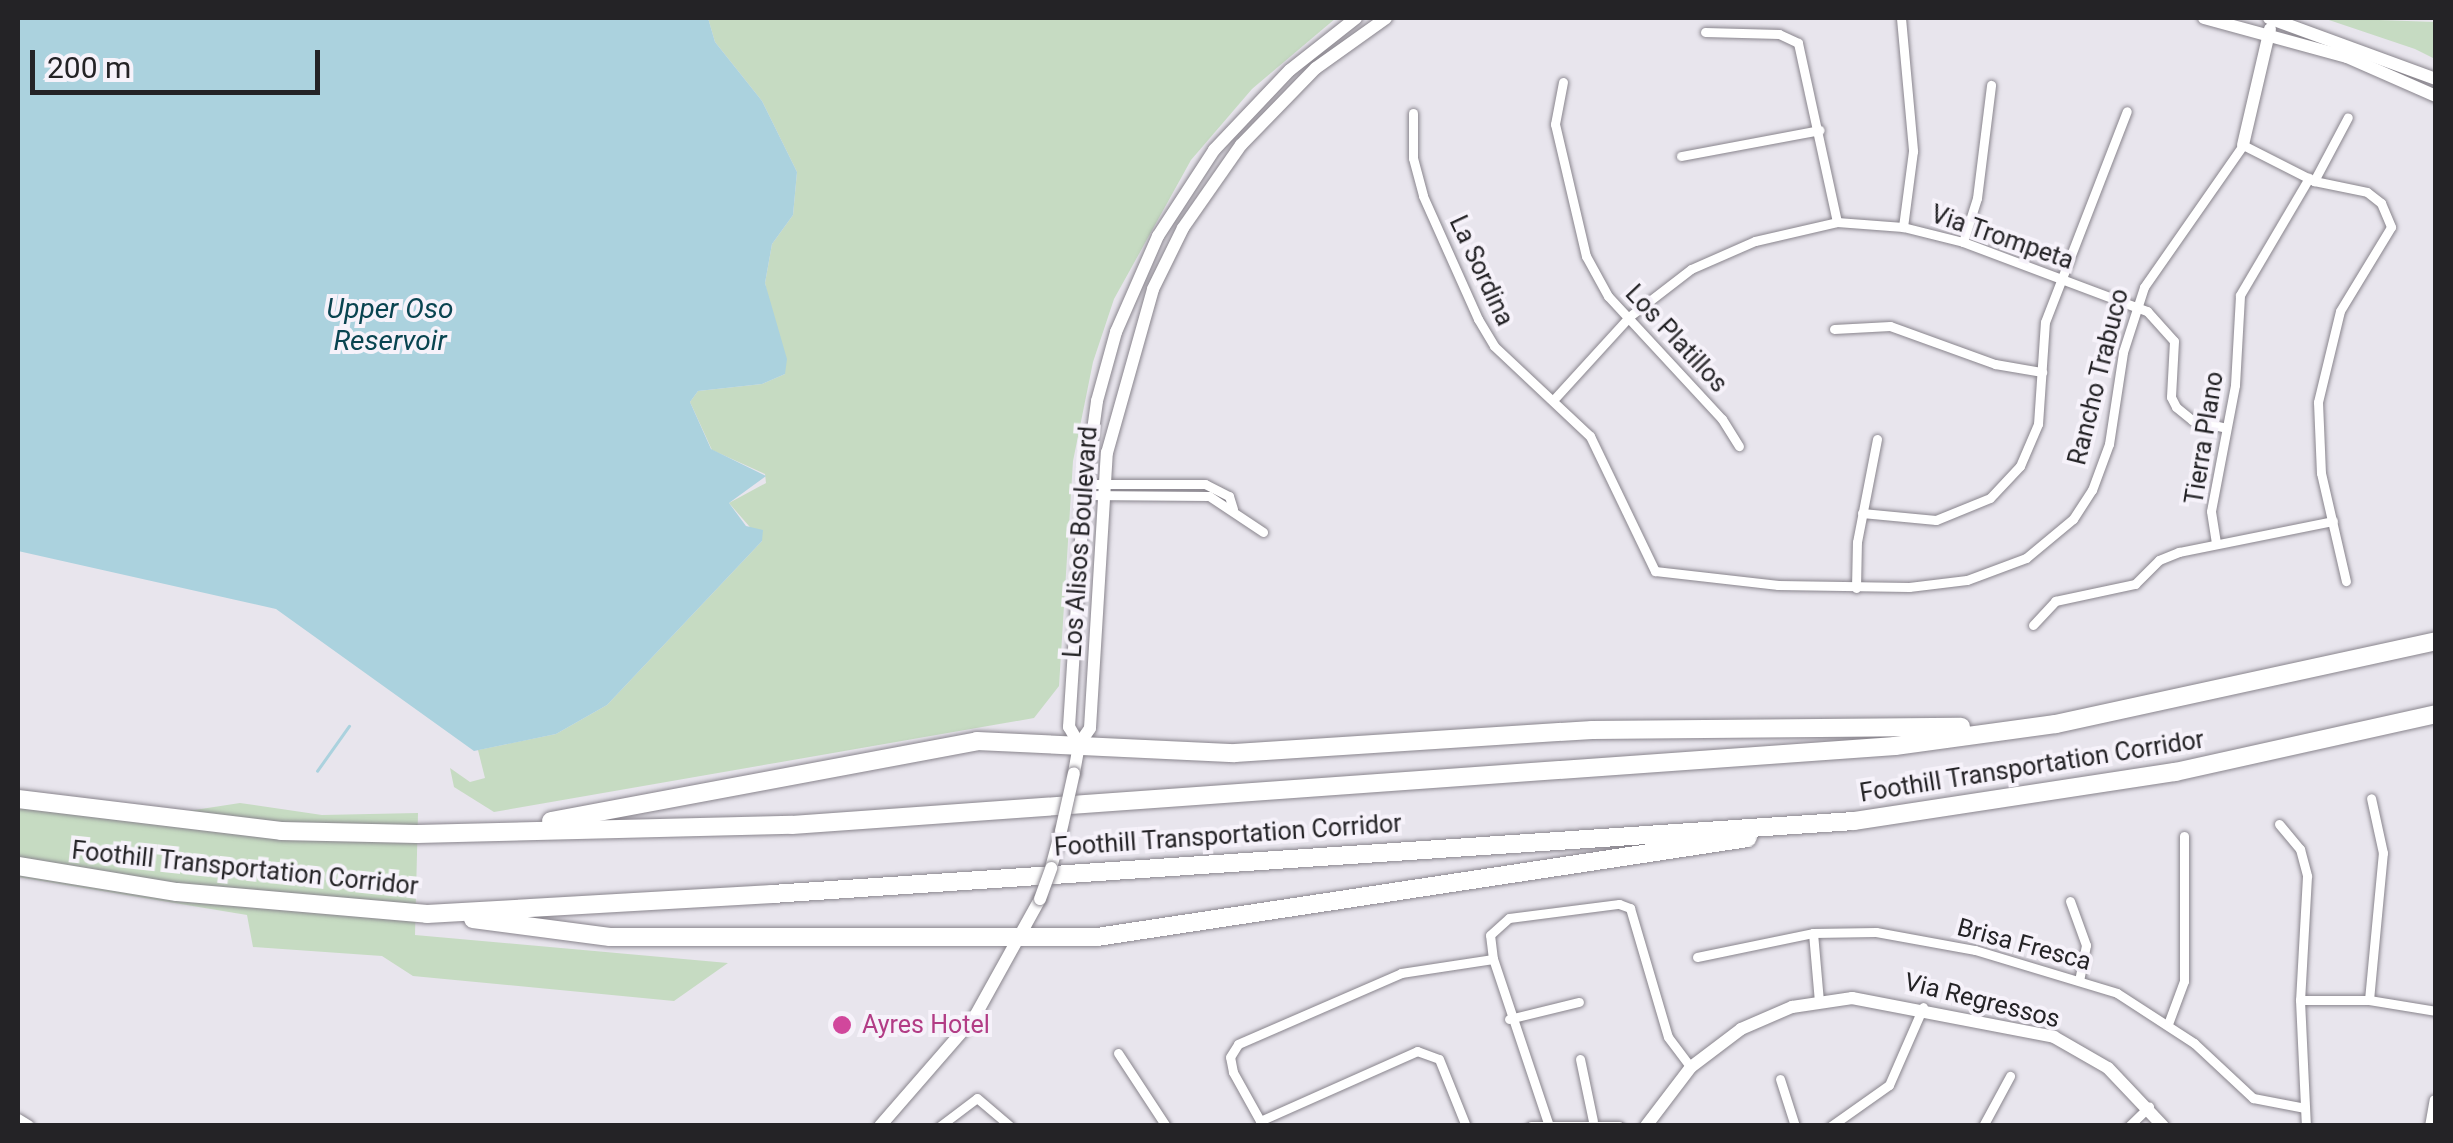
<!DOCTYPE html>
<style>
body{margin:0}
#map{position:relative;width:2453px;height:1143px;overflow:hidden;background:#e8e5ed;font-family:Roboto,sans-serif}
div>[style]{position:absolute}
.green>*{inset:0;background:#c6dbc2}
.water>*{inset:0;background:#abd2de}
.stream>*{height:2.5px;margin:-1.25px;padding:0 1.25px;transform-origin:1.25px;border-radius:1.25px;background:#abd2de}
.roads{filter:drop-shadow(0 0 2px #89858d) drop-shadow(0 0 2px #89858d)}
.street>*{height:9px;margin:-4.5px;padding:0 4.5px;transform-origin:4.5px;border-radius:4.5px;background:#fff}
.secondary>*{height:12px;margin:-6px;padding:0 6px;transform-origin:6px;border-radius:6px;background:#fff}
.highway>*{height:18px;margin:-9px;padding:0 9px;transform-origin:9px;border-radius:9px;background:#fff}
.bridges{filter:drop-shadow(0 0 2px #89858d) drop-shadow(0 0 2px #89858d)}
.secondary-bridge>*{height:12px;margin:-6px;padding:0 6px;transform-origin:6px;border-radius:6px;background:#fff}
.dots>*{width:28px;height:28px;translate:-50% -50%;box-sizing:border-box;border:5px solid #f6f2fa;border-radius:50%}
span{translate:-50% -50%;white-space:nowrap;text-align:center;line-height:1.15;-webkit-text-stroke:8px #f6f2fa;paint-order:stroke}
.street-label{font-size:25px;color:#242326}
.hotel-label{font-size:25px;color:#b23c85}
.left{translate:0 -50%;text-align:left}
.water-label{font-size:28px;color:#094450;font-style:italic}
.frame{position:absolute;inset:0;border:20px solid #242326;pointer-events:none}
.scale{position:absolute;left:30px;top:50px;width:290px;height:45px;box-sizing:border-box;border:5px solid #242326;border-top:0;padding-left:12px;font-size:30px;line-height:35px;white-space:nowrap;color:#242326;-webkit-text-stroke:8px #f6f2fa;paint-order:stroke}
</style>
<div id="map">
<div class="green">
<div style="clip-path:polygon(708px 18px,1336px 18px,1252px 89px,1191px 160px,1114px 299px,1093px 362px,1073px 461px,1059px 686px,1034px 718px,494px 812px,454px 787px,450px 768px,470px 782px,485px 778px,478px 750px,556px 734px,607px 705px,762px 541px,729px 503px,766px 483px,765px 474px,712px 450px,690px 402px,698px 391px,762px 384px,785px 374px,765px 283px,772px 244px,793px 215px,797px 172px,762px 101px,715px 42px)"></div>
<div style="clip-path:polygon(2323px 18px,2435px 22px,2435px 59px,2415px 49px)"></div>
<div style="clip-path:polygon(18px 797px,175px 813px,240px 803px,322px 815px,418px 813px,415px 935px,728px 963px,674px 1001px,413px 976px,382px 956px,253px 947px,247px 915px,18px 877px)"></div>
</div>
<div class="water">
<div style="clip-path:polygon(18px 18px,708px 18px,715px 42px,762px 101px,797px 172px,793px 215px,772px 244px,765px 283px,787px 359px,785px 374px,762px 384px,698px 391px,690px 402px,711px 449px,766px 476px,729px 503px,746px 526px,763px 530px,762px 541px,607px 705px,556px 734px,474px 751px,276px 609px,18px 551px)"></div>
</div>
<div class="stream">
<div style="left:317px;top:771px;width:55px;rotate:-54.6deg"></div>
</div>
<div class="roads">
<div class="street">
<div style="left:1901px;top:18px;width:134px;rotate:84.8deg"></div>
<div style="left:1913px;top:151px;width:77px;rotate:97.5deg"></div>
<div style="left:1705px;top:32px;width:74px;rotate:1.5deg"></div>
<div style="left:1779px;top:34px;width:21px;rotate:25deg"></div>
<div style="left:1798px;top:43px;width:183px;rotate:77.7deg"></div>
<div style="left:1563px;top:82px;width:43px;rotate:100.8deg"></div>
<div style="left:1555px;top:124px;width:136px;rotate:76.8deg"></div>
<div style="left:1586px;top:256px;width:46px;rotate:61.2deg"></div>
<div style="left:1608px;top:296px;width:168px;rotate:47.2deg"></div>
<div style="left:1722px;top:419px;width:32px;rotate:58deg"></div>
<div style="left:1413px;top:113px;width:45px;rotate:90deg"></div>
<div style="left:1413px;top:158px;width:39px;rotate:75deg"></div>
<div style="left:1423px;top:196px;width:135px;rotate:65.9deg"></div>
<div style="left:1478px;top:319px;width:31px;rotate:59deg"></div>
<div style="left:1494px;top:346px;width:132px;rotate:43.2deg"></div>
<div style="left:1590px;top:436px;width:150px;rotate:64.3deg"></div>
<div style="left:1655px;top:571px;width:124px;rotate:6.5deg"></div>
<div style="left:1778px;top:585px;width:131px;rotate:0.9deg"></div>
<div style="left:1909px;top:587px;width:58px;rotate:-6.9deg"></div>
<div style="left:1967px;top:580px;width:63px;rotate:-20.4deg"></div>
<div style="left:2026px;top:558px;width:61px;rotate:-39.7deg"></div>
<div style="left:2073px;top:519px;width:35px;rotate:-57deg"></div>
<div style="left:2092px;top:490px;width:49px;rotate:-69.7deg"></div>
<div style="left:2109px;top:444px;width:93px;rotate:-81.3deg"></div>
<div style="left:2123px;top:352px;width:68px;rotate:-72.1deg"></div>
<div style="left:2144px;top:287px;width:173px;rotate:-55.1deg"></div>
<div style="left:2243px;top:145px;width:80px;rotate:26.9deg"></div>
<div style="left:2314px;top:181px;width:54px;rotate:11.7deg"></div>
<div style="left:2367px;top:192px;width:18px;rotate:38deg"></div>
<div style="left:2381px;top:203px;width:26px;rotate:67deg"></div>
<div style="left:2391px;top:227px;width:98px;rotate:121.3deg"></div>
<div style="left:2340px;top:311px;width:94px;rotate:103.6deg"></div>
<div style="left:2318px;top:402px;width:71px;rotate:87.6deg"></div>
<div style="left:2321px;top:473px;width:111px;rotate:77deg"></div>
<div style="left:1681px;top:156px;width:141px;rotate:-10.6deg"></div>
<div style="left:2314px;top:181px;width:72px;rotate:-62deg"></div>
<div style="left:1963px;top:242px;width:46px;rotate:-72.3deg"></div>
<div style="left:1977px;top:198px;width:114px;rotate:-82.9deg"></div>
<div style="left:1834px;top:329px;width:56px;rotate:-3.1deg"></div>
<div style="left:1890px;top:326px;width:112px;rotate:19.9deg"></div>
<div style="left:1995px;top:364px;width:48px;rotate:9.7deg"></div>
<div style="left:1556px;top:397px;width:110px;rotate:-47.6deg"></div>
<div style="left:1630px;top:316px;width:77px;rotate:-37.6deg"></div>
<div style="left:1691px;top:269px;width:70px;rotate:-23.6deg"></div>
<div style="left:1755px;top:241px;width:84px;rotate:-13deg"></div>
<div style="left:1837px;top:222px;width:66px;rotate:4.3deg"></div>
<div style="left:1903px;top:227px;width:62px;rotate:14deg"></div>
<div style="left:1963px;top:242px;width:197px;rotate:20.6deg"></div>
<div style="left:2147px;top:311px;width:40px;rotate:48deg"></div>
<div style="left:2174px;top:341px;width:56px;rotate:93.1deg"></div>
<div style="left:2171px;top:397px;width:11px;rotate:63deg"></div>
<div style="left:2176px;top:407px;width:21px;rotate:39deg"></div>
<div style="left:2192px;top:420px;width:35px;rotate:13deg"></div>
<div style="left:1085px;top:484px;width:120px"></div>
<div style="left:1205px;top:484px;width:27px;rotate:27deg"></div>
<div style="left:1229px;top:496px;width:14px;rotate:73deg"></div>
<div style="left:1084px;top:495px;width:125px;rotate:0.5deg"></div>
<div style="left:1209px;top:496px;width:65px;rotate:33.7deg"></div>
<div style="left:1862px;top:513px;width:74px;rotate:5.4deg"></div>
<div style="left:1936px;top:520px;width:58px;rotate:-22.2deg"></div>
<div style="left:1990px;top:498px;width:44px;rotate:-46.8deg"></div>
<div style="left:2020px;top:466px;width:46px;rotate:-66.8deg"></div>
<div style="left:2038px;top:424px;width:102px;rotate:-86.1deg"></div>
<div style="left:2045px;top:322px;width:226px;rotate:-68.8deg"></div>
<div style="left:2216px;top:543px;width:32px;rotate:-99deg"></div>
<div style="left:2211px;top:511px;width:128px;rotate:-79.2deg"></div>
<div style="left:2235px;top:385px;width:90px;rotate:-86.8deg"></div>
<div style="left:2240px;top:295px;width:136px;rotate:-59.5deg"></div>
<div style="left:1856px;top:588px;width:46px;rotate:-88.8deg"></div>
<div style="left:1857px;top:542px;width:105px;rotate:-79deg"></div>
<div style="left:2033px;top:625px;width:33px;rotate:-47deg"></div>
<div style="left:2055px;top:601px;width:82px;rotate:-12deg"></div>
<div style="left:2135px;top:584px;width:34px;rotate:-45deg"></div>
<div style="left:2159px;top:560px;width:22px;rotate:-22deg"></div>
<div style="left:2179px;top:552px;width:157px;rotate:-11.4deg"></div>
<div style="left:2279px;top:824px;width:33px;rotate:50deg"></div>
<div style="left:2300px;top:849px;width:28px;rotate:75deg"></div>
<div style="left:2307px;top:876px;width:124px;rotate:93.2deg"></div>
<div style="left:2300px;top:1000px;width:126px;rotate:87.3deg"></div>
<div style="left:2070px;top:901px;width:47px;rotate:70deg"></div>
<div style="left:2086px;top:945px;width:33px;rotate:101deg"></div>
<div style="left:1813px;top:933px;width:68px;rotate:85deg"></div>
<div style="left:1697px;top:957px;width:118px;rotate:-11.7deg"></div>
<div style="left:1813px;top:933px;width:63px;rotate:-0.9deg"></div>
<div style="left:1876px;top:932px;width:101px;rotate:10.3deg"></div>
<div style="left:1975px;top:950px;width:148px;rotate:16.8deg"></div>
<div style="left:2117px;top:993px;width:92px;rotate:33deg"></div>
<div style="left:2194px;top:1043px;width:81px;rotate:43deg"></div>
<div style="left:2253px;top:1098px;width:53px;rotate:10.9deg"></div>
<div style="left:2300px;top:1000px;width:69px"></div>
<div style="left:2369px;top:1000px;width:68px;rotate:9.3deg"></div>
<div style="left:2369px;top:1000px;width:148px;rotate:-84.6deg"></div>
<div style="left:2383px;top:853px;width:56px;rotate:-102.3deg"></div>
<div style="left:1509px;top:1019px;width:72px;rotate:-13.7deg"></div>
<div style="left:2168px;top:1024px;width:46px;rotate:-69.6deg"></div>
<div style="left:2184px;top:981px;width:145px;rotate:-90deg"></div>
<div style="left:1118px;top:1053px;width:87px;rotate:56.7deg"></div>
<div style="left:1580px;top:1059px;width:63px;rotate:78.2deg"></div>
<div style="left:1780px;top:1079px;width:49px;rotate:72.3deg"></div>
<div style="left:1260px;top:1121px;width:172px;rotate:-24deg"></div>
<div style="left:1417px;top:1051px;width:23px;rotate:20deg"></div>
<div style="left:1439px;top:1059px;width:72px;rotate:68.1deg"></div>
<div style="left:1548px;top:1123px;width:173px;rotate:-108.5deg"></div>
<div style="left:1493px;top:959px;width:24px;rotate:-97deg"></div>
<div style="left:1490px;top:935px;width:25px;rotate:-42deg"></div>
<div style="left:1509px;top:918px;width:111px;rotate:-7.3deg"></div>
<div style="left:1619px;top:904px;width:12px;rotate:20deg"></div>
<div style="left:1630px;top:908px;width:134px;rotate:73.6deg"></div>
<div style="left:1668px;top:1037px;width:38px;rotate:53deg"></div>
<div style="left:940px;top:1126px;width:46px;rotate:-37.1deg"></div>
<div style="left:977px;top:1098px;width:43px;rotate:40.3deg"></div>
<div style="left:1263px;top:1126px;width:62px;rotate:-119.1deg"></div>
<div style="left:1233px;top:1072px;width:15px;rotate:-101deg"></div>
<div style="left:1230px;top:1057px;width:15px;rotate:-58deg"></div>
<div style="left:1238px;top:1044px;width:178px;rotate:-23.5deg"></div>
<div style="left:1401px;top:973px;width:93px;rotate:-8.7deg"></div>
<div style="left:1531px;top:1126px;width:88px"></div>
<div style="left:1831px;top:1126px;width:71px;rotate:-35.3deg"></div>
<div style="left:1889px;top:1085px;width:85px;rotate:-66.4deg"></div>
<div style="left:1983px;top:1126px;width:57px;rotate:-61.6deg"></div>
<div style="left:2129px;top:1126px;width:28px;rotate:-44deg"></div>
<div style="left:2429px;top:1126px;width:27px;rotate:-80deg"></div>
</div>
<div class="secondary">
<div style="left:2204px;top:18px;width:148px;rotate:15.3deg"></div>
<div style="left:2347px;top:57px;width:97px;rotate:23.7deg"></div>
<div style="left:2269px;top:18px;width:178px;rotate:20.1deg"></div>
<div style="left:2243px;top:145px;width:119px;rotate:-76.9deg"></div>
<div style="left:1079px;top:744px;width:20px;rotate:-120deg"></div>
<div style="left:1069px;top:727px;width:232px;rotate:-86.3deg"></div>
<div style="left:1084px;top:495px;width:95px;rotate:-82.1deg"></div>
<div style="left:1097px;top:401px;width:72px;rotate:-74.6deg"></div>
<div style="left:1116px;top:332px;width:105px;rotate:-66.4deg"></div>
<div style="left:1158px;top:236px;width:103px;rotate:-56.9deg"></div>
<div style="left:1214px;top:150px;width:110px;rotate:-46.5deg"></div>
<div style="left:1290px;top:70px;width:84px;rotate:-38.2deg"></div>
<div style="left:1074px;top:773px;width:29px;rotate:-80deg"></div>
<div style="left:1079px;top:744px;width:19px;rotate:-55deg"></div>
<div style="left:1090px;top:728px;width:276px;rotate:-86.5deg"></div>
<div style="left:1107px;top:453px;width:170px;rotate:-74.3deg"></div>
<div style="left:1153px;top:289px;width:68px;rotate:-63.8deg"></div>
<div style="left:1183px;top:228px;width:101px;rotate:-55.1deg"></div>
<div style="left:1241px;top:145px;width:107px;rotate:-45.8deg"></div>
<div style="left:1316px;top:68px;width:86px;rotate:-35.5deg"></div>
<div style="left:1051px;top:868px;width:38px;rotate:-75deg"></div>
<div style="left:18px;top:1120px;width:12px;rotate:31deg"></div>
<div style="left:880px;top:1126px;width:143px;rotate:-49deg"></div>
<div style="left:974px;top:1018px;width:136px;rotate:-61deg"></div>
<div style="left:1646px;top:1126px;width:74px;rotate:-52.7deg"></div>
<div style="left:1691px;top:1067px;width:63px;rotate:-37.2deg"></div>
<div style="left:1741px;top:1029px;width:56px;rotate:-23.3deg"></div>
<div style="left:1792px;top:1007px;width:61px;rotate:-8.5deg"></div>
<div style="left:1852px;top:998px;width:206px;rotate:10.9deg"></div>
<div style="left:2054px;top:1037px;width:62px;rotate:29.9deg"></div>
<div style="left:2108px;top:1068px;width:80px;rotate:46.5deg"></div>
</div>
<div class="highway">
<div style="left:18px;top:799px;width:265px;rotate:6.9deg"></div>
<div style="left:281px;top:831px;width:136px;rotate:1.3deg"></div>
<div style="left:417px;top:834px;width:375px;rotate:-1.4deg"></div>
<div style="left:792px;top:825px;width:1106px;rotate:-4.1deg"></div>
<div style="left:1895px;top:746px;width:162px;rotate:-7.8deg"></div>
<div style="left:2056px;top:724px;width:389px;rotate:-12.3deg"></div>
<div style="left:551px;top:821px;width:433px;rotate:-10.6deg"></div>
<div style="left:977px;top:741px;width:258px;rotate:2.7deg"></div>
<div style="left:1235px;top:753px;width:358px;rotate:-3.7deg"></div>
<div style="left:1592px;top:730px;width:369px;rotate:-0.5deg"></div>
<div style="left:18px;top:866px;width:161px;rotate:9.3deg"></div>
<div style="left:177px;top:892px;width:251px;rotate:5deg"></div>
<div style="left:427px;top:914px;width:346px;rotate:-3.3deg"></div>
<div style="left:772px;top:894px;width:1084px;rotate:-3.86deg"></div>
<div style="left:1854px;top:821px;width:325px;rotate:-8.7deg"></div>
<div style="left:2175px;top:772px;width:267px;rotate:-12.5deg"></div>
<div style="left:473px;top:919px;width:138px;rotate:7.5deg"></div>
<div style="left:610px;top:937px;width:487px"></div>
<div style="left:1097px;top:937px;width:658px;rotate:-8.65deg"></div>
</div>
</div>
<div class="bridges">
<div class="secondary-bridge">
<div style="left:1061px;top:831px;width:59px;rotate:-77.4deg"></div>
<div style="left:1040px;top:899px;width:33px;rotate:-70deg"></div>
</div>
</div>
<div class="dots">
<div style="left:842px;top:1025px;background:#d1479c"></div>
</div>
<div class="street-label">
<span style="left:2002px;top:238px;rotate:19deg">Via Trompeta</span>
<span style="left:1481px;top:271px;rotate:65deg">La Sordina</span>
<span style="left:1676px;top:339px;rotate:47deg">Los Platillos</span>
<span style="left:2099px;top:377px;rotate:-76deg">Rancho Trabuco</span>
<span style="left:2205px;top:438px;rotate:-81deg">Tierra Plano</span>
<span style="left:1081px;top:542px;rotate:-86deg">Los Alisos Boulevard</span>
<span style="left:2032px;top:767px;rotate:-9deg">Foothill Transportation Corridor</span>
<span style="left:1228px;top:836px;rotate:-4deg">Foothill Transportation Corridor</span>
<span style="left:245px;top:869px;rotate:6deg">Foothill Transportation Corridor</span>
<span style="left:2024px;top:945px;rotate:15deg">Brisa Fresca</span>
<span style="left:1982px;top:1001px;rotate:14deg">Via Regressos</span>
</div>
<div class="hotel-label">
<span class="left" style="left:862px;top:1025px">Ayres Hotel</span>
</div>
<div class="water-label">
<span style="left:390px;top:325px">Upper Oso<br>Reservoir</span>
</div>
<div class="frame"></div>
<div class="scale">200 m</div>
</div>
